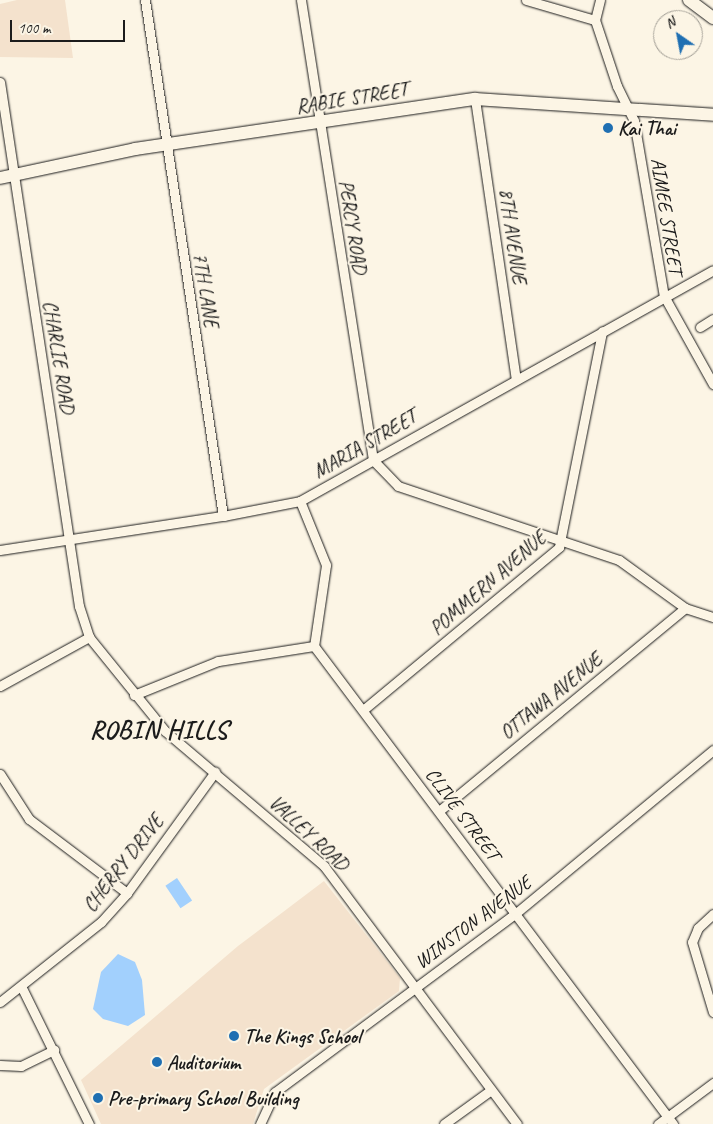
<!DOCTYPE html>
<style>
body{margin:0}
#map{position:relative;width:713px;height:1124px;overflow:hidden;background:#fcf5e5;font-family:Caveat,sans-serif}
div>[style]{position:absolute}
.built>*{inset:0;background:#f4e2cd}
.water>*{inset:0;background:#a2d0fd;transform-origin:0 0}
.roads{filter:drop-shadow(0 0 1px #1c1c1c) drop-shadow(0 0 1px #1c1c1c)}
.street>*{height:9px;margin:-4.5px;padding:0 4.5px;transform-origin:4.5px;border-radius:4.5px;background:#fcf5e5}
.secondary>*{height:12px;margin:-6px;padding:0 6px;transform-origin:6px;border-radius:6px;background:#fcf5e5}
.dots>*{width:14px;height:14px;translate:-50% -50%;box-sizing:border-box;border:2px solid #fcf5e5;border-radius:50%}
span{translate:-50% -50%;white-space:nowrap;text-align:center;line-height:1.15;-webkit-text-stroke:4px #fcf5e5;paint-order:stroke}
.street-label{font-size:20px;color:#1c1c1c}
.poi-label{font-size:20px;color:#1c1c1c;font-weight:700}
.left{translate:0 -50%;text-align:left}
.district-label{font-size:25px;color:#1c1c1c;font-weight:700;letter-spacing:1px}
.north{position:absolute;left:653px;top:10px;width:50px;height:50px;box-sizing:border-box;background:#fcf5e5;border:1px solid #a29e95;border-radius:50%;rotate:327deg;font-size:14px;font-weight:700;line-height:20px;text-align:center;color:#1c1c1c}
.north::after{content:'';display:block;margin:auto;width:18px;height:22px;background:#1f6fb2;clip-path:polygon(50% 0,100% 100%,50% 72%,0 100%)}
.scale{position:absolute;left:10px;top:20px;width:115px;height:22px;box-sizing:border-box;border:2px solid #1c1c1c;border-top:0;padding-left:6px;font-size:15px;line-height:18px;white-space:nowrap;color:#1c1c1c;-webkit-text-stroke:4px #fcf5e5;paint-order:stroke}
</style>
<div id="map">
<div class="built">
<div style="clip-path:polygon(17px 0,65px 0,73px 58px,0 57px,0 4px)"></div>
<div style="clip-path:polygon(324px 881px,400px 978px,399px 991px,264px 1089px,253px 1124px,101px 1124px,81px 1080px,238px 946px)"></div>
</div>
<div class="water">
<div style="left:177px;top:878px;width:27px;height:14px;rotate:56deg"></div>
<div style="clip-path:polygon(118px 954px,135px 962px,142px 980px,145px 1015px,128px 1026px,103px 1019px,93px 1009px,101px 972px)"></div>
</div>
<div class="roads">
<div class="street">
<div style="left:145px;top:0;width:522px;rotate:81.4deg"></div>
<div style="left:301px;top:0;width:466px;rotate:81.1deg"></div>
<div style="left:373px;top:460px;width:36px;rotate:46deg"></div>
<div style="left:398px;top:486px;width:233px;rotate:18.5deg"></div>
<div style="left:619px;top:560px;width:82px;rotate:36deg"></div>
<div style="left:685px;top:608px;width:29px;rotate:18deg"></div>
<div style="left:526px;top:0;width:72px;rotate:16.2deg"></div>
<div style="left:600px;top:0;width:21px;rotate:104deg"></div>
<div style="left:595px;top:20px;width:70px;rotate:71.6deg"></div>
<div style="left:617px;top:86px;width:39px;rotate:64deg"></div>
<div style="left:634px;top:121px;width:178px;rotate:80.3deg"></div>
<div style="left:664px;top:296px;width:101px;rotate:60.9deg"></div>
<div style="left:0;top:82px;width:530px;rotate:81.43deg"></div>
<div style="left:79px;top:606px;width:33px;rotate:72deg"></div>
<div style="left:89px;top:637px;width:121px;rotate:51deg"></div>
<div style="left:165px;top:731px;width:209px;rotate:40.3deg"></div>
<div style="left:324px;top:866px;width:322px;rotate:53.2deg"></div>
<div style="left:475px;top:99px;width:283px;rotate:81.7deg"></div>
<div style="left:700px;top:327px;width:15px;rotate:-32deg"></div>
<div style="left:300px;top:501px;width:69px;rotate:67.9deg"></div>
<div style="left:326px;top:565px;width:82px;rotate:98.4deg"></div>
<div style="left:314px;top:646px;width:598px;rotate:53.09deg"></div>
<div style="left:0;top:550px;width:226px;rotate:-8.7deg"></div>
<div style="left:223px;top:516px;width:78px;rotate:-11deg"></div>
<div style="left:300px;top:501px;width:473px;rotate:-29.2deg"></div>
<div style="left:0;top:686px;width:102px;rotate:-28.8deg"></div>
<div style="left:134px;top:695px;width:91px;rotate:-22deg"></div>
<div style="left:218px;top:661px;width:97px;rotate:-8.9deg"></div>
<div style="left:363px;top:710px;width:255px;rotate:-39.7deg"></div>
<div style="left:559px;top:547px;width:220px;rotate:-78.7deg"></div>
<div style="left:0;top:774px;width:54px;rotate:57.2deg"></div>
<div style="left:29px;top:819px;width:123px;rotate:37.1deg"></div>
<div style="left:439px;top:811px;width:319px;rotate:-39.5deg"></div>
<div style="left:713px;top:914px;width:21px;rotate:137deg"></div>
<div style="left:698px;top:928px;width:15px;rotate:113deg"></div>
<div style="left:692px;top:942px;width:73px;rotate:73.3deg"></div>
<div style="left:22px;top:988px;width:152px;rotate:63.8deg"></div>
<div style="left:0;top:1002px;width:129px;rotate:-38.4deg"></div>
<div style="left:101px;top:922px;width:39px;rotate:-48deg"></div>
<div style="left:127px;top:893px;width:150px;rotate:-54deg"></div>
<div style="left:0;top:1065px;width:21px;rotate:3deg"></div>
<div style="left:21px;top:1066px;width:37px;rotate:-26deg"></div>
<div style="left:260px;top:1124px;width:35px;rotate:-65deg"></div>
<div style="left:275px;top:1092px;width:300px;rotate:-36.6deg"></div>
<div style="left:516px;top:913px;width:256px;rotate:-39.6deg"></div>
<div style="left:444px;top:1124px;width:58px;rotate:-35.9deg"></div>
<div style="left:658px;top:1124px;width:69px;rotate:-36.7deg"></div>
</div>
<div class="secondary">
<div style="left:689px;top:0;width:30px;rotate:37deg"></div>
<div style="left:0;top:178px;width:138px;rotate:-12.1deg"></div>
<div style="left:135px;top:149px;width:344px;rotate:-8.4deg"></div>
<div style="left:475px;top:99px;width:239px;rotate:3.8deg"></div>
</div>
</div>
<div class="dots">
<div style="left:608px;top:128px;background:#1f6fb2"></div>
<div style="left:234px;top:1036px;background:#1f6fb2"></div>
<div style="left:157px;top:1062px;background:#1f6fb2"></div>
<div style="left:98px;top:1098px;background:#1f6fb2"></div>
</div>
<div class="street-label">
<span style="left:352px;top:98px;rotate:-9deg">RABIE STREET</span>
<span style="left:667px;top:216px;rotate:81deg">AIMEE STREET</span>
<span style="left:353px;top:227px;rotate:81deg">PERCY ROAD</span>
<span style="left:513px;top:236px;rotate:82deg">8TH AVENUE</span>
<span style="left:206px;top:290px;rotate:81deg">7TH LANE</span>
<span style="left:59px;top:357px;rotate:81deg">CHARLIE ROAD</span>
<span style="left:365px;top:444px;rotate:-30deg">MARIA STREET</span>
<span style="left:488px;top:583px;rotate:-41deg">POMMERN AVENUE</span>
<span style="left:551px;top:696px;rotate:-39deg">OTTAWA AVENUE</span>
<span style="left:463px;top:814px;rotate:53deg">CLIVE STREET</span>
<span style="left:309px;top:833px;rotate:43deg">VALLEY ROAD</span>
<span style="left:123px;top:863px;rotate:-52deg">CHERRY DRIVE</span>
<span style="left:473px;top:922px;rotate:-37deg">WINSTON AVENUE</span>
</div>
<div class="poi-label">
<span class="left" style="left:618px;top:128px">Kai Thai</span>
<span class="left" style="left:244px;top:1036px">The Kings School</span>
<span class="left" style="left:167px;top:1062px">Auditorium</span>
<span class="left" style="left:108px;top:1098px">Pre-primary School Building</span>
</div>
<div class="district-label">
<span style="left:159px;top:730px">ROBIN HILLS</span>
</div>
<div class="north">N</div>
<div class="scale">100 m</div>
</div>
